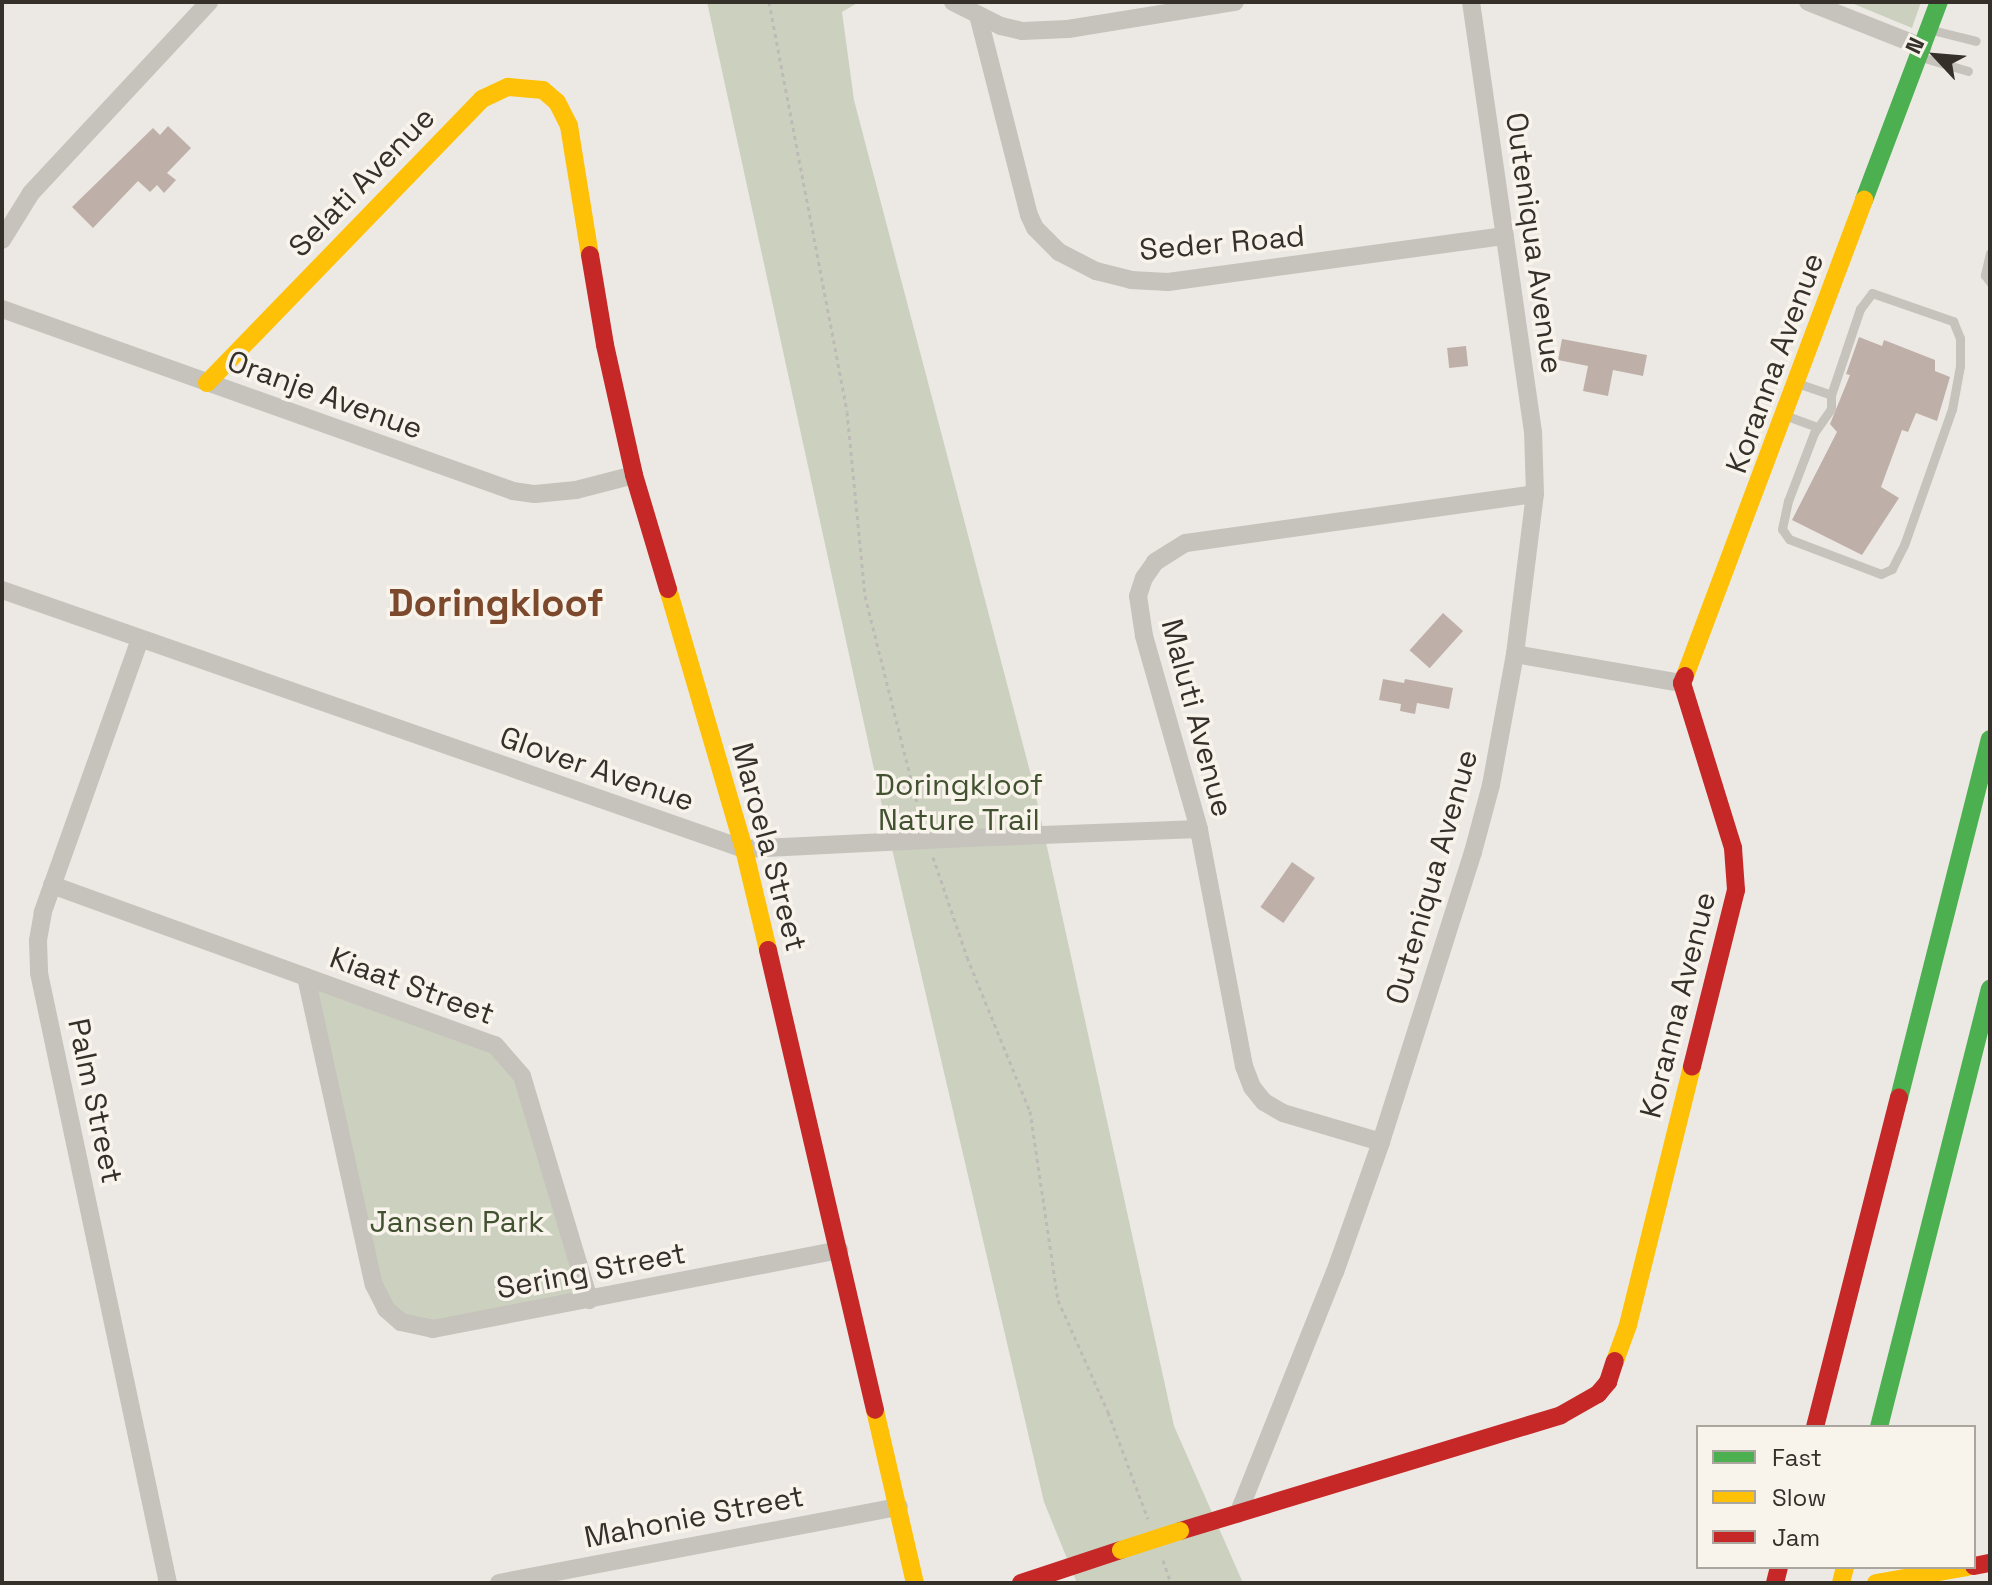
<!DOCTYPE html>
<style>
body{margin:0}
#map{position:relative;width:1992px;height:1585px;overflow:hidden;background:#ece9e4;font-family:"Space Grotesk",sans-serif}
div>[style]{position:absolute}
.green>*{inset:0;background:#ccd1bf}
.building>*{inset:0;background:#beb0a8;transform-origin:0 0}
.path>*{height:3px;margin-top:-1.5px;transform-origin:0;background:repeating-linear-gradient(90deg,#bebab5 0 4px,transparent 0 8px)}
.lane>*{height:9px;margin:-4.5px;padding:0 4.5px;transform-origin:4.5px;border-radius:4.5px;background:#c6c2bc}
.street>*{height:18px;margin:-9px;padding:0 9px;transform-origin:9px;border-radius:9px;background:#c6c2bc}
.fast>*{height:18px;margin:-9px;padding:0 9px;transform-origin:9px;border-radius:9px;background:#4caf50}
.slow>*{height:18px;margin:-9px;padding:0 9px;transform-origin:9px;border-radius:9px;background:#ffc107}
.jam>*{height:18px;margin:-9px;padding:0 9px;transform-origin:9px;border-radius:9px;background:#c62828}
.street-bridge>*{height:18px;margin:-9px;padding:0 9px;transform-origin:9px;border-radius:9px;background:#c6c2bc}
.slow-bridge>*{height:18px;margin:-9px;padding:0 9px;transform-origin:9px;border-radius:9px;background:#ffc107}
span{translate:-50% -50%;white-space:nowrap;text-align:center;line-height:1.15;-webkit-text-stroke:7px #f8f4ec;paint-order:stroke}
.street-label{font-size:30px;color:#36302a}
.park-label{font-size:30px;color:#425231}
.district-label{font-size:38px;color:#7c492d;font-weight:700}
.frame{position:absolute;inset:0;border:4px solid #36302a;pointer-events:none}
.legend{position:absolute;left:1696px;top:1425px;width:280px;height:144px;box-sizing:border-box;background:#f8f4ec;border:2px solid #aaa69e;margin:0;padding:10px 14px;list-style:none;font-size:24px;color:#36302a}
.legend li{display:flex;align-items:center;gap:16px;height:40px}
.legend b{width:40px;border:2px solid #aaa69e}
.north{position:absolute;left:1896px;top:16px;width:80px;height:80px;-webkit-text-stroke:6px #f8f4ec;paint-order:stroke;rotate:296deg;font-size:22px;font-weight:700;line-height:32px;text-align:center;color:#36302a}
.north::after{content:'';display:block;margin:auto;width:28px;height:36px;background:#36302a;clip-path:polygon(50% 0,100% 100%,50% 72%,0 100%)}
</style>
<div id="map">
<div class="green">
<div style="clip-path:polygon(707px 2px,859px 2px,842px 12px,854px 100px,1033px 783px,1174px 1426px,1243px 1583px,1077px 1583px,1044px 1502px,882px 806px)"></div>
<div style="clip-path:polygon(1849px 2px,1921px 2px,1912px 28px)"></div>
<div style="clip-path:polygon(314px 987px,495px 1050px,520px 1081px,582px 1298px,435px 1334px,376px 1308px)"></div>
</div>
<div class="building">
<div style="clip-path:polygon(168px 126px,191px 148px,167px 173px,176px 180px,164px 193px,157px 185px,150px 192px,138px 181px,93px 228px,72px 207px,153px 128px,160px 135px)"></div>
<div style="clip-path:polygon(1859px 337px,1882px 346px,1884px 340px,1935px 360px,1935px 371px,1950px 377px,1937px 421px,1916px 413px,1908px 432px,1902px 430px,1881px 487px,1899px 498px,1862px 555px,1792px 520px,1837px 432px,1830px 424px,1850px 375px,1846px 374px)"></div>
<div style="clip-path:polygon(1562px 339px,1647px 355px,1643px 376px,1613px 370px,1608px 396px,1583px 391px,1588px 366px,1558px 360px)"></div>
<div style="left:1466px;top:346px;width:20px;height:19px;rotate:84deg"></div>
<div style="left:1443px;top:613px;width:27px;height:50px;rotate:42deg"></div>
<div style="clip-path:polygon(1383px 679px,1404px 683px,1405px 679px,1453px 688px,1449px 709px,1417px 703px,1415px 714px,1400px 711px,1401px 704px,1379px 700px)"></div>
<div style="left:1292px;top:862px;width:28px;height:55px;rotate:35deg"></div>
</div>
<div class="path">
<div style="left:769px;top:2px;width:417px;rotate:79.2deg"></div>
<div style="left:847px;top:412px;width:185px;rotate:84.4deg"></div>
<div style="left:865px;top:596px;width:234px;rotate:75.9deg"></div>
<div style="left:933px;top:857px;width:106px;rotate:71.2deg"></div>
<div style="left:967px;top:957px;width:166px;rotate:67.8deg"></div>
<div style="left:1030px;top:1111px;width:191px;rotate:81.6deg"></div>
<div style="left:1058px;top:1300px;width:123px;rotate:65.9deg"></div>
<div style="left:1108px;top:1412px;width:114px;rotate:69.5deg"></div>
<div style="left:1163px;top:1560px;width:24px;rotate:71deg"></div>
</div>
<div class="lane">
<div style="left:1932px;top:30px;width:45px;rotate:14deg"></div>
<div style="left:1921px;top:57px;width:49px;rotate:16.6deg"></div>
<div style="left:1990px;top:253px;width:23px;rotate:103deg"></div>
<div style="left:1985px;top:275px;width:9px;rotate:54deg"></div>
<div style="left:1872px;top:293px;width:86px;rotate:19.1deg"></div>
<div style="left:1953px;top:321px;width:18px;rotate:68deg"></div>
<div style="left:1960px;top:338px;width:28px;rotate:90deg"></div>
<div style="left:1960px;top:366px;width:44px;rotate:100.5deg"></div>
<div style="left:1952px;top:409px;width:144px;rotate:109.4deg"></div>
<div style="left:1904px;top:545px;width:27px;rotate:117deg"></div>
<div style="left:1892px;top:569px;width:12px;rotate:156deg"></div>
<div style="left:1881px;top:574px;width:98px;rotate:-159.2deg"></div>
<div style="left:1789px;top:539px;width:12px;rotate:-125deg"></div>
<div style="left:1782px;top:529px;width:29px;rotate:-78deg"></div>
<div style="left:1788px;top:501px;width:73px;rotate:-69.1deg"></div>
<div style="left:1814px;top:433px;width:29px;rotate:-55deg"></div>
<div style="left:1831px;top:409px;width:14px;rotate:-90deg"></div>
<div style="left:1831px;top:395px;width:91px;rotate:-71.4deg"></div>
<div style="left:1860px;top:309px;width:20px;rotate:-53deg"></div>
<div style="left:1797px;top:383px;width:36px;rotate:19deg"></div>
<div style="left:1787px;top:416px;width:32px;rotate:20deg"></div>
</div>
<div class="street">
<div style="left:953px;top:2px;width:54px;rotate:26.6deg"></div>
<div style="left:1001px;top:26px;width:22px;rotate:13deg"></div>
<div style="left:1022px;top:31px;width:46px;rotate:-2.5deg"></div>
<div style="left:1068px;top:29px;width:169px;rotate:-9.2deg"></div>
<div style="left:1808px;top:2px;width:123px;rotate:21.5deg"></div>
<div style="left:978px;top:15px;width:206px;rotate:75.7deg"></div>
<div style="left:1029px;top:215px;width:14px;rotate:65deg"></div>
<div style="left:1035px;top:228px;width:34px;rotate:45deg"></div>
<div style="left:1059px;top:252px;width:42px;rotate:27.2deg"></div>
<div style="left:1096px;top:271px;width:36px;rotate:14deg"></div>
<div style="left:1131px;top:280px;width:37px;rotate:3deg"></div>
<div style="left:1168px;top:282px;width:340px;rotate:-7.8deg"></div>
<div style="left:2px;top:240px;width:55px;rotate:-58.3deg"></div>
<div style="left:31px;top:193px;width:261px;rotate:-47deg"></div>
<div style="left:2px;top:309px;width:542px;rotate:19.6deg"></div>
<div style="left:513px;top:491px;width:22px;rotate:8deg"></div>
<div style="left:535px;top:494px;width:41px;rotate:-5.6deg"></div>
<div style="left:576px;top:490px;width:60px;rotate:-14.5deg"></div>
<div style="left:2px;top:590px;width:786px;rotate:19.24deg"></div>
<div style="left:744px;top:849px;width:162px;rotate:-2.8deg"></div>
<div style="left:140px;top:639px;width:290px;rotate:109.6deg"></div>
<div style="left:43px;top:912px;width:29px;rotate:100deg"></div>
<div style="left:38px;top:941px;width:32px;rotate:88deg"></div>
<div style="left:39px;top:973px;width:623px;rotate:78.06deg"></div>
<div style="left:1515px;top:654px;width:169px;rotate:9.9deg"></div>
<div style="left:967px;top:838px;width:232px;rotate:-2.2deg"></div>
<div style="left:52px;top:885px;width:471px;rotate:19.9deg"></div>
<div style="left:495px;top:1045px;width:41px;rotate:48.9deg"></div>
<div style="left:522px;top:1076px;width:234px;rotate:73.3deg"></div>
<div style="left:306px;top:977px;width:315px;rotate:77.6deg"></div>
<div style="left:374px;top:1285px;width:27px;rotate:63deg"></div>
<div style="left:386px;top:1309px;width:20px;rotate:41deg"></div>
<div style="left:401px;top:1322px;width:33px;rotate:12deg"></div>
<div style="left:433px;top:1329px;width:414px;rotate:-11deg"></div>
<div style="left:1381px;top:1142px;width:102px;rotate:-163.5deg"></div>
<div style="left:1283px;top:1113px;width:22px;rotate:-150deg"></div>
<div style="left:1264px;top:1102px;width:19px;rotate:-129deg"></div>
<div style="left:1252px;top:1087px;width:22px;rotate:-111deg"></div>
<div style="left:1244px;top:1066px;width:241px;rotate:-100.8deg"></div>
<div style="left:1199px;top:829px;width:201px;rotate:-105.9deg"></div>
<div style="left:1144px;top:636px;width:40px;rotate:-98.5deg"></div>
<div style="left:1138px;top:596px;width:19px;rotate:-72deg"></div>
<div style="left:1144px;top:578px;width:19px;rotate:-55deg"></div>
<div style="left:1155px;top:562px;width:36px;rotate:-32deg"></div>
<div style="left:1186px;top:543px;width:352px;rotate:-8deg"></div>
<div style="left:1238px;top:1514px;width:261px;rotate:-68.2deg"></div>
<div style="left:1335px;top:1272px;width:138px;rotate:-70.5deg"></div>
<div style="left:1381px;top:1142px;width:304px;rotate:-72.4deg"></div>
<div style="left:1473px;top:852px;width:69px;rotate:-75deg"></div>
<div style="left:1491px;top:785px;width:133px;rotate:-79.6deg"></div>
<div style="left:1515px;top:654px;width:161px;rotate:-82.9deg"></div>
<div style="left:1535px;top:494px;width:62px;rotate:-91.8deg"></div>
<div style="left:1533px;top:432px;width:434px;rotate:-98.2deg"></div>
<div style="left:499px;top:1583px;width:407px;rotate:-10.8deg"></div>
</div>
<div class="fast">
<div style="left:1864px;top:200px;width:212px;rotate:-69.3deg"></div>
<div style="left:1899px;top:1098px;width:370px;rotate:-75.8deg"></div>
<div style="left:1879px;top:1427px;width:452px;rotate:-75.8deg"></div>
</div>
<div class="slow">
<div style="left:207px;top:383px;width:395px;rotate:-45.9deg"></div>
<div style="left:482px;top:99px;width:29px;rotate:-25deg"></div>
<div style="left:508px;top:87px;width:35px;rotate:5deg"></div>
<div style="left:543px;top:90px;width:18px;rotate:41deg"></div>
<div style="left:557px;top:102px;width:27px;rotate:63deg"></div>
<div style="left:569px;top:126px;width:131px;rotate:80.8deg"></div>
<div style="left:668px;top:589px;width:271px;rotate:73.7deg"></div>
<div style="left:744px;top:849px;width:104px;rotate:76.6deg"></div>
<div style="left:1685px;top:676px;width:509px;rotate:-69.39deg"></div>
<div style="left:1615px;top:1361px;width:38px;rotate:-70deg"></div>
<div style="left:1628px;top:1325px;width:266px;rotate:-76.1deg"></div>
<div style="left:875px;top:1410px;width:178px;rotate:77deg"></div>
<div style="left:1841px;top:1583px;width:16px;rotate:-76deg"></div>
<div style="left:1876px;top:1583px;width:92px;rotate:-10deg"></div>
</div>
<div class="jam">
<div style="left:590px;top:255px;width:91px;rotate:80.5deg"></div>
<div style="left:605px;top:345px;width:133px;rotate:77.4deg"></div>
<div style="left:634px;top:475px;width:119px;rotate:73.4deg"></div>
<div style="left:1685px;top:676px;width:8px;rotate:113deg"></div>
<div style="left:1682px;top:683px;width:173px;rotate:72.8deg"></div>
<div style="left:1733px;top:848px;width:42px;rotate:85.9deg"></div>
<div style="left:1736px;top:890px;width:182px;rotate:104deg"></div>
<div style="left:768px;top:950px;width:472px;rotate:76.9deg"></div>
<div style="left:1815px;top:1427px;width:340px;rotate:-75.7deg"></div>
<div style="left:1180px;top:1531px;width:398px;rotate:-16.9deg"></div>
<div style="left:1561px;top:1415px;width:43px;rotate:-29.6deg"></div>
<div style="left:1598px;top:1394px;width:16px;rotate:-50deg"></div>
<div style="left:1608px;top:1382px;width:22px;rotate:-72deg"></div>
<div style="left:1974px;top:1566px;width:16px;rotate:-11deg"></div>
<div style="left:1021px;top:1583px;width:105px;rotate:-18.3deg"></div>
<div style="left:1775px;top:1583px;width:16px;rotate:-76deg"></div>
</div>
<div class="street-bridge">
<div style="left:906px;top:841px;width:61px;rotate:-2.8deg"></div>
</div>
<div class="slow-bridge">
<div style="left:1121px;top:1550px;width:62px;rotate:-17.9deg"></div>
</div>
<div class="street-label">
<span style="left:362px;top:182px;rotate:-46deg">Selati Avenue</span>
<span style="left:1222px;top:243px;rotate:-5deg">Seder Road</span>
<span style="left:1534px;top:243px;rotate:82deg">Outeniqua Avenue</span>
<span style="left:1775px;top:363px;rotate:-70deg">Koranna Avenue</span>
<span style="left:325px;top:395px;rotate:20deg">Oranje Avenue</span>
<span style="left:1197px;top:718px;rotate:75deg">Maluti Avenue</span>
<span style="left:597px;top:769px;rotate:19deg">Glover Avenue</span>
<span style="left:769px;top:847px;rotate:75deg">Maroela Street</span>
<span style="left:1432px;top:877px;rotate:-74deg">Outeniqua Avenue</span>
<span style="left:412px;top:986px;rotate:20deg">Kiaat Street</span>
<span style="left:1678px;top:1005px;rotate:-76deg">Koranna Avenue</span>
<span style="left:95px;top:1101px;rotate:78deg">Palm Street</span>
<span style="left:591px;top:1271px;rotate:-11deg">Sering Street</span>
<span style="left:694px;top:1517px;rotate:-11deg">Mahonie Street</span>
</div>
<div class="park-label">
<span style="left:959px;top:802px">Doringkloof<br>Nature Trail</span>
<span style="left:457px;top:1222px">Jansen Park</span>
</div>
<div class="district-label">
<span style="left:496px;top:604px">Doringkloof</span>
</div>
<div class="frame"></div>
<ul class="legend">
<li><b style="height:10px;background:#4caf50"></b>Fast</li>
<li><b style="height:10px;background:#ffc107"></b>Slow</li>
<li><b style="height:10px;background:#c62828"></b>Jam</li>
</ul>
<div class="north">N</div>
</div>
